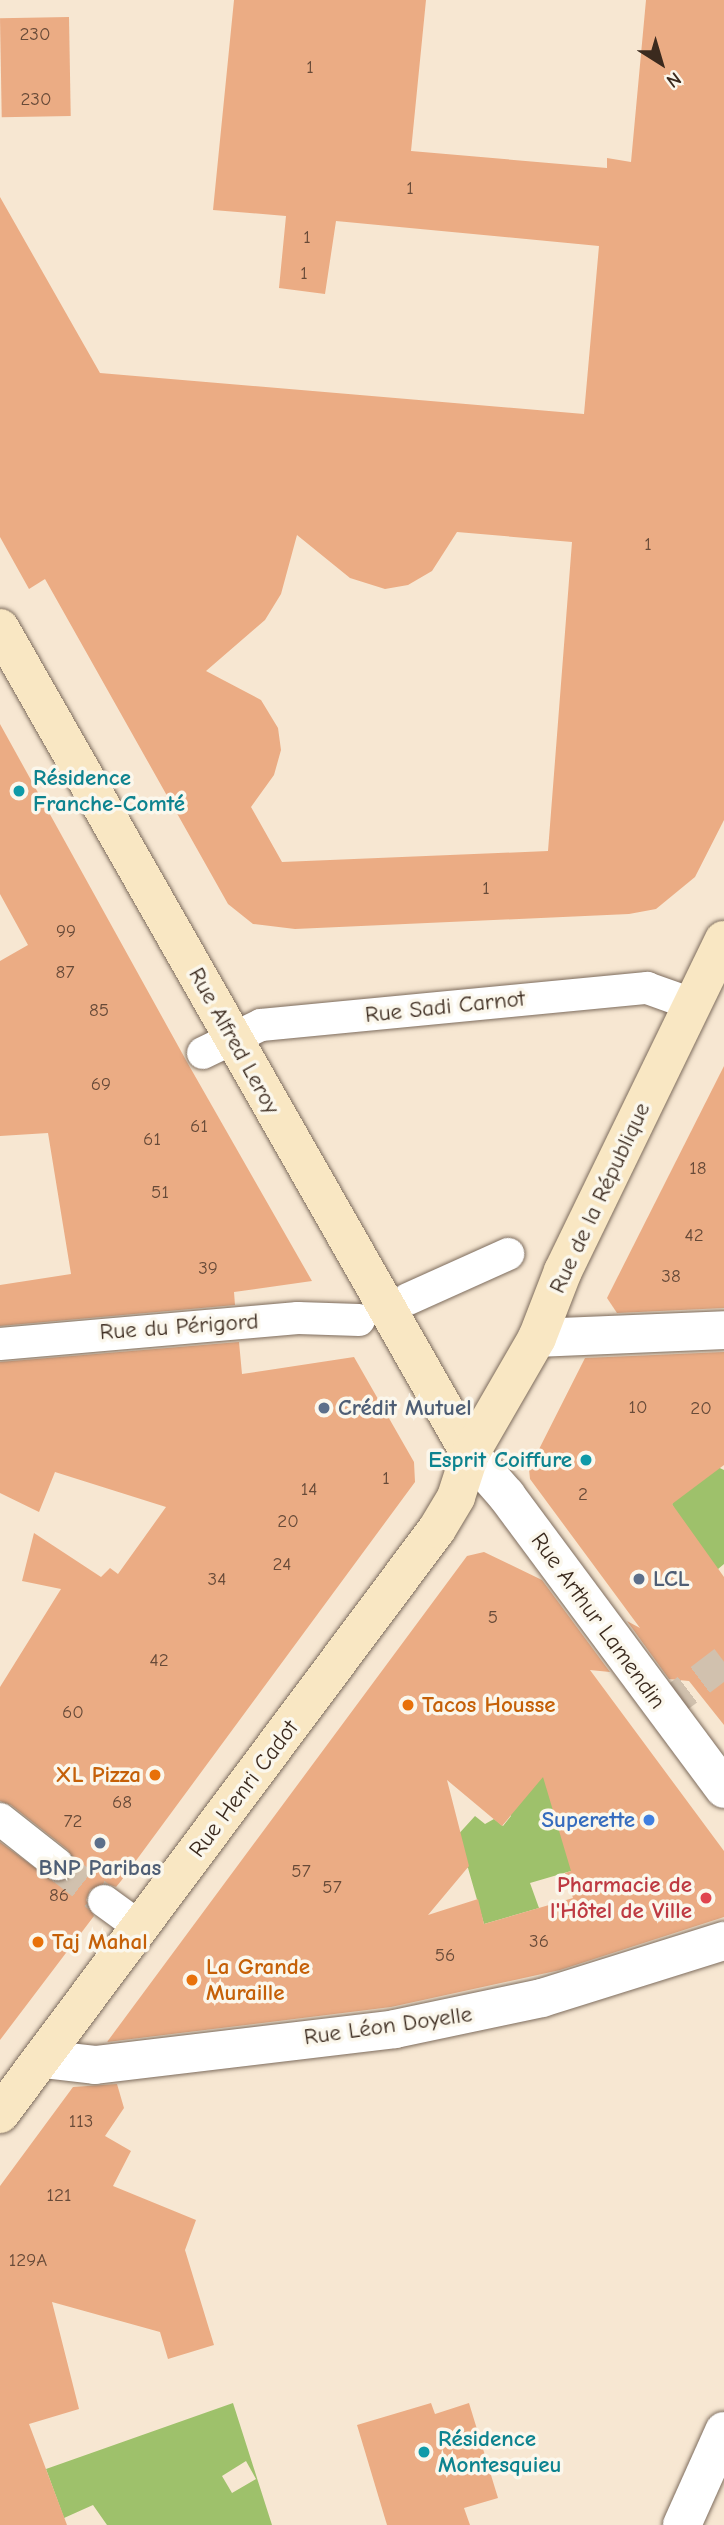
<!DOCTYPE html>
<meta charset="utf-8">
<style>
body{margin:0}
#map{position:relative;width:724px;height:2525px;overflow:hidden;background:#f7e7d2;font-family:"Comic Neue",sans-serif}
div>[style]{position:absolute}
.green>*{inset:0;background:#9ec16b}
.building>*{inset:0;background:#ebac84;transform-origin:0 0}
.pedestrian-tunnel>*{height:32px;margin-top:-16px;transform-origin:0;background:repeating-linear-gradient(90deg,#d1c1ae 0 32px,transparent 0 48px)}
.roads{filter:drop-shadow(0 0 2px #7d6c5d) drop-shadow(0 0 2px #7d6c5d)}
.pedestrian>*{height:32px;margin:-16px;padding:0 16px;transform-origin:16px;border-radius:16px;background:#fff}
.minor>*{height:38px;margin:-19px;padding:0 19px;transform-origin:19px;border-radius:19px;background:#fff}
.tertiary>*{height:38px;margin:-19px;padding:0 19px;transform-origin:19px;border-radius:19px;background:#fff}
.secondary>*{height:38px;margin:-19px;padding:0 19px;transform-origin:19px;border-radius:19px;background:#f9e7c3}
.dots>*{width:19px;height:19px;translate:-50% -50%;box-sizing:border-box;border:4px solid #fbf7ec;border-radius:50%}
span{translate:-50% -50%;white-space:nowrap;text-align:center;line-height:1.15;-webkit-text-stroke:7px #fbf7ec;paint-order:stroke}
.number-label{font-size:19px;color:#674a38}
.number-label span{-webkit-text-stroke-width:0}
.culture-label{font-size:23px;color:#0d838f;font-weight:700}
.left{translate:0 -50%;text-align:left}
.right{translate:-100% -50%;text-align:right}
.street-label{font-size:23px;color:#3b2a1e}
.service-label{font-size:23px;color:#4e5e75;font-weight:700}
.food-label{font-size:23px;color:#c56008;font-weight:700}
.shop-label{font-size:23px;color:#366cbe;font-weight:700}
.health-label{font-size:23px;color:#be3a42;font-weight:700}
.north{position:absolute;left:626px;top:28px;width:70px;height:70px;-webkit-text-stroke:5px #fbf7ec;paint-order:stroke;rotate:143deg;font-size:19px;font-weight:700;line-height:28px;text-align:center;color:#3b2a1e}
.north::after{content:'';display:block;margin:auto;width:24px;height:32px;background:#3b2a1e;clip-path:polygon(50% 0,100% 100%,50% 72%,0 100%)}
</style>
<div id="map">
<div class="green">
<div style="clip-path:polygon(701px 1459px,724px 1470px,724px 1564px,705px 1580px,672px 1504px)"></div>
<div style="clip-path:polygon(578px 1760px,571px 1871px,530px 1883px,539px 1908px,484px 1924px,468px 1868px,445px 1849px,475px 1816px,485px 1824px,494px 1819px,503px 1826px,511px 1816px,503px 1796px)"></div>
<div style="clip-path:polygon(evenodd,233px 2403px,272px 2525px,107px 2525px,93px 2505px,64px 2518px,46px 2469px,233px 2403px,246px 2461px,256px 2479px,232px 2493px,222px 2476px,246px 2461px)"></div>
</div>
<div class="building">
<div style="clip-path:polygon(evenodd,234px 0,426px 0,411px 151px,607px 168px,607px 158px,631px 162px,646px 0,724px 0,724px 820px,695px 877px,656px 909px,629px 914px,295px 929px,253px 924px,228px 904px,45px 579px,29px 589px,0 537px,0 197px,100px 373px,584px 414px,599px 246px,336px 221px,325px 294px,279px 288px,286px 216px,213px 210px,234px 0,457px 532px,572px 542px,548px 851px,282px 862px,251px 807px,274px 775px,281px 750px,278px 728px,261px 700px,206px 671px,265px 620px,281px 594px,297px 535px,350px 578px,385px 589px,408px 585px,432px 571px,457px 532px)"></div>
<div style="left:69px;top:17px;width:99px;height:69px;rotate:89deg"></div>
<div style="clip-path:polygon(0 724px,187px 1062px,312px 1281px,234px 1292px,235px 1305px,0 1326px,0 1285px,71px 1274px,48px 1133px,0 1136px,0 961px,28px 945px,0 894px)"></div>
<div style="clip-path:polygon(724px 1066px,724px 1308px,617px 1313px,607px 1298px)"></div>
<div style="clip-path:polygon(239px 1342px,242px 1374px,354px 1357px,414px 1462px,415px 1482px,121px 1881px,116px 1887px,105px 1883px,90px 1890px,86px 1900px,94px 1916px,0 2040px,0 1842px,54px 1882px,64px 1881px,75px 1866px,68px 1850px,11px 1805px,0 1801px,0 1687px,61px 1589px,22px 1581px,34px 1533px,101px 1577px,110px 1568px,118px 1574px,166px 1507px,55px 1472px,39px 1512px,0 1493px,0 1362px)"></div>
<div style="clip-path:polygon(724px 1352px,724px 1465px,672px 1504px,724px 1577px,724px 1725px,689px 1681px,669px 1679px,627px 1621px,640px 1628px,530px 1479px,529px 1469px,585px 1358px)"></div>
<div style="clip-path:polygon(evenodd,484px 1552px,542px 1580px,610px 1672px,590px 1670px,724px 1851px,724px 1917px,560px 1970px,391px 2007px,107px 2042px,467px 1556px,484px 1552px,543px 1777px,571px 1871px,565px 1873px,573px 1898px,484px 1924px,478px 1899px,428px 1915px,469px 1866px,447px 1780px,502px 1826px,543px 1777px)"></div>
<div style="clip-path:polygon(117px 2084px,124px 2108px,105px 2136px,131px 2151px,113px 2186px,196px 2220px,185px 2250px,214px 2345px,168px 2359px,160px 2332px,52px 2302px,79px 2409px,29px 2424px,67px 2525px,0 2525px,0 2186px,73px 2087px)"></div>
<div style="clip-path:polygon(431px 2403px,435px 2414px,469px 2403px,498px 2498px,464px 2508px,470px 2525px,387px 2525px,357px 2425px)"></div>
</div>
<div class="pedestrian-tunnel">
<div style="left:662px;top:1709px;width:78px;rotate:-37.2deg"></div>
<div style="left:57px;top:1864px;width:60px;rotate:38.2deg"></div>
</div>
<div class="roads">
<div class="pedestrian">
<div style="left:203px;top:1053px;width:64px;rotate:-25.8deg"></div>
<div style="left:261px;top:1025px;width:388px;rotate:-5.5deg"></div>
<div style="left:647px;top:988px;width:48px;rotate:19.6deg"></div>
<div style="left:408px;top:1299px;width:110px;rotate:-24.2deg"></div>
<div style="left:0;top:1344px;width:299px;rotate:-5deg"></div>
<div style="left:298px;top:1318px;width:61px;rotate:1.9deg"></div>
<div style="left:0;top:1819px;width:73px;rotate:38.3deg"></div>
<div style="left:104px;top:1901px;width:46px;rotate:36.1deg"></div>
</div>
<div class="minor">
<div style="left:537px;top:1338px;width:187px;rotate:-2.4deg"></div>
<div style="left:43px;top:2059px;width:52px;rotate:6.6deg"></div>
<div style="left:95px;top:2065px;width:302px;rotate:-6.8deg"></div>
<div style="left:395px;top:2029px;width:150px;rotate:-11.9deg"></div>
<div style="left:542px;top:1998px;width:191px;rotate:-17.4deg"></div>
</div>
<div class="tertiary">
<div style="left:470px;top:1454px;width:55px;rotate:48.7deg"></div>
<div style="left:506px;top:1495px;width:366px;rotate:53.4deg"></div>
<div style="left:682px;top:2525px;width:103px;rotate:-65.9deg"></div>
</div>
<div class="secondary">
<div style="left:0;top:628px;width:950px;rotate:60.36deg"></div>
<div style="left:0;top:2114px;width:730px;rotate:-53.24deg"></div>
<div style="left:437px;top:1529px;width:37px;rotate:-59deg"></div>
<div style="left:456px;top:1497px;width:45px;rotate:-72deg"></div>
<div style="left:470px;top:1454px;width:134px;rotate:-60deg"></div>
<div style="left:537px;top:1338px;width:72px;rotate:-68.8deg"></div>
<div style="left:563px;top:1271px;width:368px;rotate:-64.1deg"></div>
</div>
</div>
<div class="dots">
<div style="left:19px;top:791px;background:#0f9aa8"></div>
<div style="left:324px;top:1408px;background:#5c6f8a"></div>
<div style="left:586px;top:1460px;background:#0f9aa8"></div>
<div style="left:639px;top:1579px;background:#5c6f8a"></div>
<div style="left:408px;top:1705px;background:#e8710a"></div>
<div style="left:155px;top:1775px;background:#e8710a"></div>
<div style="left:649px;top:1820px;background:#3f7fe0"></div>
<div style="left:100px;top:1843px;background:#5c6f8a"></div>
<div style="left:706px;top:1898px;background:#e0444e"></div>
<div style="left:38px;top:1942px;background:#e8710a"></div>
<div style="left:192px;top:1980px;background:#e8710a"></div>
<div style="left:424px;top:2452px;background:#0f9aa8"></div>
</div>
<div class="number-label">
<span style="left:35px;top:35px">230</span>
<span style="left:310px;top:68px">1</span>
<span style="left:36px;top:100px">230</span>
<span style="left:410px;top:189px">1</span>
<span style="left:307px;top:238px">1</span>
<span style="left:304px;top:274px">1</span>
<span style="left:648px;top:545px">1</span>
<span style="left:486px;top:889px">1</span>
<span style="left:66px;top:932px">99</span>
<span style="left:65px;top:973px">87</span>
<span style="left:99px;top:1011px">85</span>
<span style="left:101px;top:1085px">69</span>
<span style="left:199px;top:1127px">61</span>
<span style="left:152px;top:1140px">61</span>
<span style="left:698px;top:1169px">18</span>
<span style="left:160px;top:1193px">51</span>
<span style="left:694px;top:1236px">42</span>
<span style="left:208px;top:1269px">39</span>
<span style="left:671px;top:1277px">38</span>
<span style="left:638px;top:1408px">10</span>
<span style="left:701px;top:1409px">20</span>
<span style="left:386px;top:1479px">1</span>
<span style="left:309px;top:1490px">14</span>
<span style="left:583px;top:1495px">2</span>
<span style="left:288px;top:1522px">20</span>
<span style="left:282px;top:1565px">24</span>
<span style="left:217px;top:1580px">34</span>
<span style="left:493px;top:1618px">5</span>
<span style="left:159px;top:1661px">42</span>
<span style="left:73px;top:1713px">60</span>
<span style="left:122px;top:1803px">68</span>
<span style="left:73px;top:1822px">72</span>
<span style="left:301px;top:1872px">57</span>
<span style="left:332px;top:1888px">57</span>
<span style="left:59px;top:1896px">86</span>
<span style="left:539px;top:1942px">36</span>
<span style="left:445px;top:1956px">56</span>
<span style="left:81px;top:2122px">113</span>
<span style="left:59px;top:2196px">121</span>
<span style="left:28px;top:2261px">129A</span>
</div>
<div class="culture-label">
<span class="left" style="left:33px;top:791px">Résidence<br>Franche-Comté</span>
<span class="right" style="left:572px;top:1460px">Esprit Coiffure</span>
<span class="left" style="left:438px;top:2452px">Résidence<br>Montesquieu</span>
</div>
<div class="street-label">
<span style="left:445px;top:1007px;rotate:-6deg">Rue Sadi Carnot</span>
<span style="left:234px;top:1041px;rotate:61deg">Rue Alfred Leroy</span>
<span style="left:600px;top:1198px;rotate:-65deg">Rue de la République</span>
<span style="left:179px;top:1327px;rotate:-4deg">Rue du Périgord</span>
<span style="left:598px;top:1621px;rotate:54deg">Rue Arthur Lamendin</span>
<span style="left:244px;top:1789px;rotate:-53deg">Rue Henri Cadot</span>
<span style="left:388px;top:2026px;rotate:-8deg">Rue Léon Doyelle</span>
</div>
<div class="service-label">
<span class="left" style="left:338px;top:1408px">Crédit Mutuel</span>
<span class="left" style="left:653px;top:1579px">LCL</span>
<span style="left:100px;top:1868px">BNP Paribas</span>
</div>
<div class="food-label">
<span class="left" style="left:422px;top:1705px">Tacos Housse</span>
<span class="right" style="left:141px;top:1775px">XL Pizza</span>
<span class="left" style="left:52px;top:1942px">Taj Mahal</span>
<span class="left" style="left:206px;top:1980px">La Grande<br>Muraille</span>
</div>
<div class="shop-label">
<span class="right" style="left:635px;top:1820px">Superette</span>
</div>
<div class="health-label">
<span class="right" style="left:692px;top:1898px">Pharmacie de<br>l'Hôtel de Ville</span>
</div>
<div class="north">N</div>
</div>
